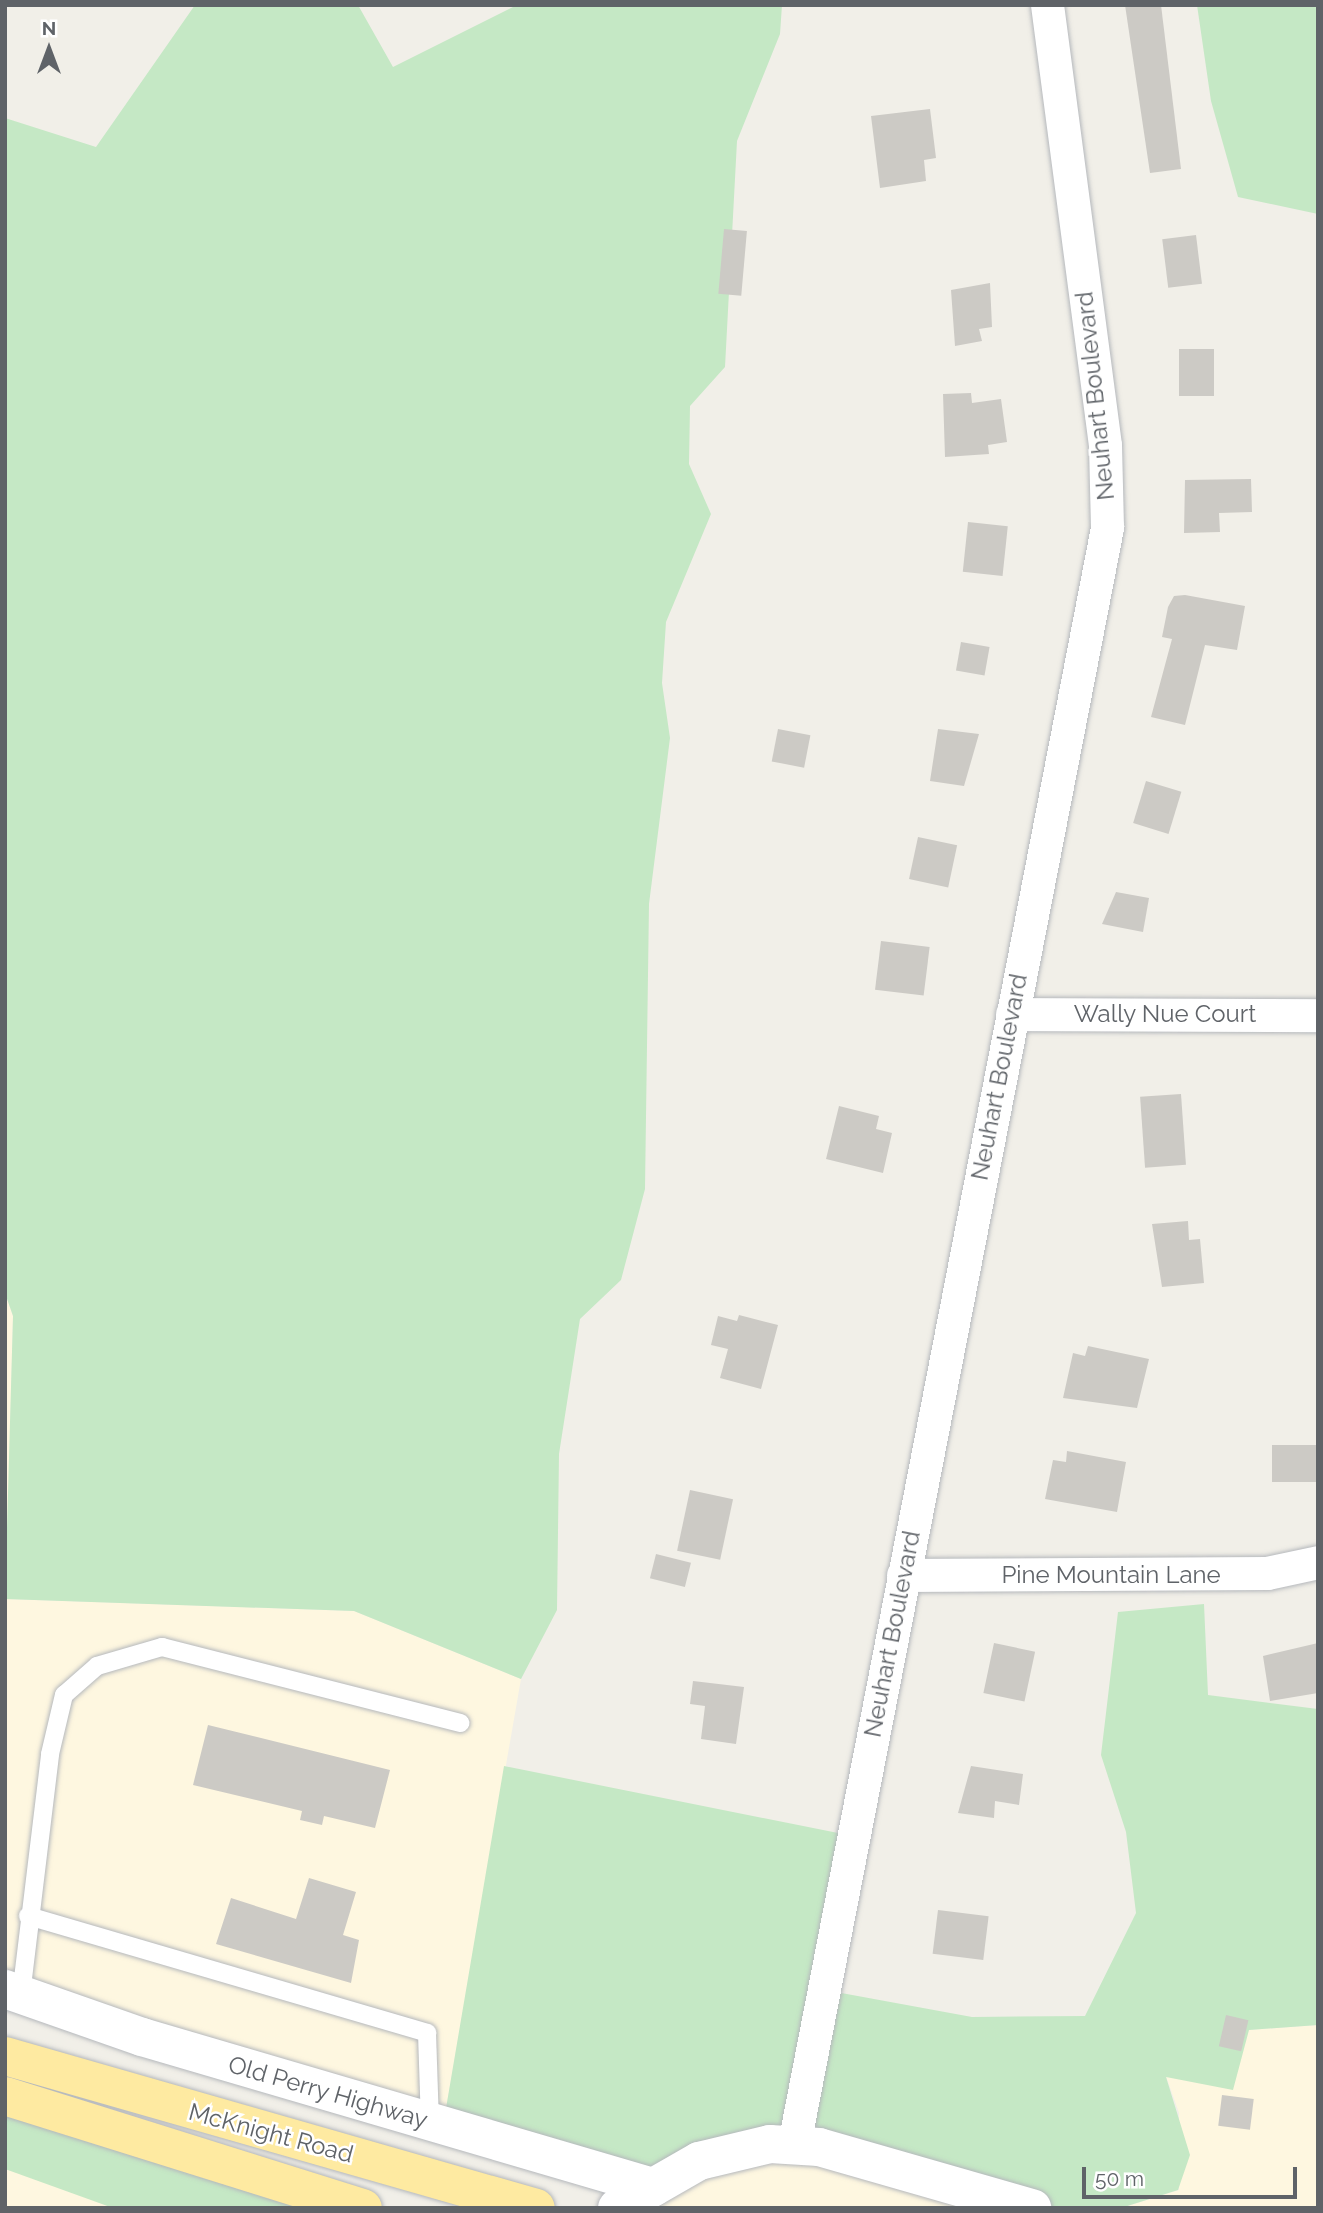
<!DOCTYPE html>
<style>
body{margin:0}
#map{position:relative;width:1323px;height:2213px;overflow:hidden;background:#f1efe8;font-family:Raleway,sans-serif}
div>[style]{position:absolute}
.commercial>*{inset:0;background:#fef7e0}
.green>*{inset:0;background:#c5e8c5}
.building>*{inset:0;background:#cccac5;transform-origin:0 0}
.roads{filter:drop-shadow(0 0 2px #b5b8bc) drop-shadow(0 0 2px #b5b8bc)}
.service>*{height:18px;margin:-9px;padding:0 9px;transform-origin:9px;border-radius:9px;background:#fff}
.minor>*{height:33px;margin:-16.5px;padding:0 16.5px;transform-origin:16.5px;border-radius:16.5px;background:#fff}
.tertiary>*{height:38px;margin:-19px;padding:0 19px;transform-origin:19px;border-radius:19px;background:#fff}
.trunk>*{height:38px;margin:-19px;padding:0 19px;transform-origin:19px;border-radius:19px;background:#feeaa1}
span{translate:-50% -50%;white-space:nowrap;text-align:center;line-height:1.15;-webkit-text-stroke:5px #fff;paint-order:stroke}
.street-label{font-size:24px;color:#5f6368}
.frame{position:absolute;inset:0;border:7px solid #5f6368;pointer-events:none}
.north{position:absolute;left:14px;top:14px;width:70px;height:70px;-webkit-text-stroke:5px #fff;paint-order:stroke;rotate:0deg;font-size:19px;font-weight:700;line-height:28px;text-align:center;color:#5f6368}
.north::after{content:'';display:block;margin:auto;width:24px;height:32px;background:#5f6368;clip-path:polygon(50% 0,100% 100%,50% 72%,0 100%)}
.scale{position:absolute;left:1082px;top:2167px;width:215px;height:32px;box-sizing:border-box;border:4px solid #5f6368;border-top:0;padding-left:9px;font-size:21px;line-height:24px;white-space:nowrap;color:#5f6368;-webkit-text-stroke:5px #fff;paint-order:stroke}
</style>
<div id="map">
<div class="commercial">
<div style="clip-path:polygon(5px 1293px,13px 1316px,6px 1599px,354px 1611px,521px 1679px,443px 2126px,5px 1989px)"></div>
<div style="clip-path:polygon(1318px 2025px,1318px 2208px,1121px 2208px,1179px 2190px,1179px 2113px,1166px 2076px,1249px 2030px)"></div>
<div style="clip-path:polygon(747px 2146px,1032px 2208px,617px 2208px)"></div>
<div style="clip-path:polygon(5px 2169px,43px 2180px,113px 2208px,5px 2208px)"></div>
</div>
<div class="green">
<div style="clip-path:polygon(195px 5px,358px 5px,393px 67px,517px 5px,782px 5px,780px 34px,737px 141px,725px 367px,690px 406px,689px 464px,711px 514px,666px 622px,662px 683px,670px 738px,649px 904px,645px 1189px,621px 1280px,580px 1319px,559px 1454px,557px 1610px,521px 1679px,354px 1611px,5px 1599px,13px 1316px,5px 1293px,5px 118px,96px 147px)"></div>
<div style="clip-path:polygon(1197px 5px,1318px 5px,1318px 214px,1238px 197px,1211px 101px)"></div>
<div style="clip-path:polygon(1204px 1604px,1208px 1695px,1318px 1709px,1318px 2025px,1249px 2030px,1233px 2090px,1166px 2077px,1190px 2155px,1178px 2190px,1121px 2208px,1032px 2208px,819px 2147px,653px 2187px,443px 2126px,504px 1766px,853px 1836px,825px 1990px,972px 2017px,1085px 2016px,1136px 1913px,1126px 1832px,1101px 1755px,1118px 1612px)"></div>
<div style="clip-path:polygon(5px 2096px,363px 2208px,113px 2208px,5px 2169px)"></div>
</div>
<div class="building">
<div style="clip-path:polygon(1125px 5px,1161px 5px,1181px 169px,1150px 173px)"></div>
<div style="clip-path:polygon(930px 109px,936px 158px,924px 160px,926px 181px,880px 188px,871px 116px)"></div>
<div style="left:724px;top:229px;width:23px;height:65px;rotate:5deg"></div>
<div style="left:1196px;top:235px;width:49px;height:34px;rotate:83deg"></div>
<div style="clip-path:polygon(990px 283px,992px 327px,979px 329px,982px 341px,955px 346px,951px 290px)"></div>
<div style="left:1179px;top:349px;width:35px;height:47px"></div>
<div style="clip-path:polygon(971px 393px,972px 403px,1001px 399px,1007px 442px,988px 445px,989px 454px,945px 457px,943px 394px)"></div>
<div style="clip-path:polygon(1251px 479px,1252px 512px,1219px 513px,1220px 532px,1184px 533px,1185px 480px)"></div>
<div style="left:968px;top:522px;width:40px;height:50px;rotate:6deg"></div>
<div style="clip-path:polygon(1185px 595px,1245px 606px,1237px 650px,1205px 645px,1185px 725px,1151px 717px,1172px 639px,1162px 637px,1168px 607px,1174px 596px)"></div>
<div style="left:961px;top:642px;width:29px;height:29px;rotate:10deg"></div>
<div style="left:778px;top:729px;width:33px;height:33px;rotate:11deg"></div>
<div style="clip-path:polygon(938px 729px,979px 734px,964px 786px,930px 781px)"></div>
<div style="left:1146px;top:781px;width:37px;height:44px;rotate:17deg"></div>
<div style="left:918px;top:837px;width:40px;height:43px;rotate:12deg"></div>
<div style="clip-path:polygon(1116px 892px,1149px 898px,1143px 932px,1102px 924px)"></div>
<div style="left:881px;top:941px;width:49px;height:49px;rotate:7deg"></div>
<div style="left:1181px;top:1094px;width:71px;height:41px;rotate:86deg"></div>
<div style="clip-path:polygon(839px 1106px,879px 1116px,876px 1129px,892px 1133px,883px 1173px,826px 1159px)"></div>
<div style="clip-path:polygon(1188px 1221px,1189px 1240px,1200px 1239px,1204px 1283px,1162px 1287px,1152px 1224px)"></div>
<div style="clip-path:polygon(739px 1315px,778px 1325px,761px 1389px,720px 1378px,728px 1349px,711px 1345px,718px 1316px,737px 1321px)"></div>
<div style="clip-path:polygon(1088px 1346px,1149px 1359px,1137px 1408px,1063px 1398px,1073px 1353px,1085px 1356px)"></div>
<div style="left:1318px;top:1445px;width:37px;height:46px;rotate:90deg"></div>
<div style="clip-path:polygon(1067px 1451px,1126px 1462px,1117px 1512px,1045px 1499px,1053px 1460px,1066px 1462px)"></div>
<div style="left:690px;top:1490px;width:44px;height:62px;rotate:12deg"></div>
<div style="left:656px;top:1554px;width:36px;height:25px;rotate:14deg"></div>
<div style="left:994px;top:1643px;width:42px;height:51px;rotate:12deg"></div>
<div style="clip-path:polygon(1318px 1643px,1318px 1693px,1270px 1701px,1263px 1656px)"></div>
<div style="clip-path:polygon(693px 1681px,744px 1687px,736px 1744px,701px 1739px,705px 1706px,690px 1704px)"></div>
<div style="clip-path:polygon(208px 1725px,390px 1770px,375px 1828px,324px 1816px,322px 1825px,300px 1820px,302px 1811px,193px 1785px)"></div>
<div style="clip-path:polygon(971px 1766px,1023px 1774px,1019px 1805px,995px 1801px,994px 1818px,958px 1813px)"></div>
<div style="clip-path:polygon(309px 1878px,356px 1892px,343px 1935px,359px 1940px,351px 1983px,216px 1944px,231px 1898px,296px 1919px)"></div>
<div style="left:938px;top:1910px;width:51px;height:44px;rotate:7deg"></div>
<div style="left:1226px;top:2015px;width:23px;height:32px;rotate:13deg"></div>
<div style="left:1222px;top:2095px;width:32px;height:31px;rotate:7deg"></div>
</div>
<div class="roads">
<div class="service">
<div style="left:28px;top:1916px;width:416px;rotate:16.3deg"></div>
<div style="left:427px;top:2033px;width:89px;rotate:88.1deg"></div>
<div style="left:21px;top:1995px;width:243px;rotate:-83.1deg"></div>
<div style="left:50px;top:1754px;width:61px;rotate:-76.7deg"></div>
<div style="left:64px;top:1695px;width:44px;rotate:-41.3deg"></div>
<div style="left:97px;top:1666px;width:68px;rotate:-16.3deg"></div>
<div style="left:162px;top:1647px;width:308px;rotate:14.3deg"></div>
</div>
<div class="minor">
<div style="left:1012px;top:1014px;width:306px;rotate:0.2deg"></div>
<div style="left:903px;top:1575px;width:364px;rotate:-0.3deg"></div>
<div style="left:1267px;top:1573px;width:52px;rotate:-12.2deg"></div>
<div style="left:794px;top:2144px;width:1647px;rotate:-79.04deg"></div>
<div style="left:1107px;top:527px;width:82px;rotate:-91.4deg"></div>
<div style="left:1105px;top:445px;width:444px;rotate:-97.5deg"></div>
</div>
<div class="tertiary">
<div style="left:5px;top:1989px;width:145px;rotate:19.3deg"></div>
<div style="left:142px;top:2037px;width:533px;rotate:16.36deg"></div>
<div style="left:617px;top:2208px;width:95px;rotate:-29.8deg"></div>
<div style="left:699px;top:2161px;width:73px;rotate:-13.5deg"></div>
<div style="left:770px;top:2144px;width:49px;rotate:3.5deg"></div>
<div style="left:819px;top:2147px;width:222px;rotate:16deg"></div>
</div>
<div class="trunk">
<div style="left:5px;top:2056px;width:552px;rotate:15.97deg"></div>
<div style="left:5px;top:2096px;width:375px;rotate:17.4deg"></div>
</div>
</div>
<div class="street-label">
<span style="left:1095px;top:396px;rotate:-96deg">Neuhart Boulevard</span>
<span style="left:1165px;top:1014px">Wally Nue Court</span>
<span style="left:999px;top:1077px;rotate:-79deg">Neuhart Boulevard</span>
<span style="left:1111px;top:1575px">Pine Mountain Lane</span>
<span style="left:892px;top:1634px;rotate:-79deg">Neuhart Boulevard</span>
<span style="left:328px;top:2092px;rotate:16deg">Old Perry Highway</span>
<span style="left:271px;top:2133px;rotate:15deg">McKnight Road</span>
</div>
<div class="frame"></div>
<div class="north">N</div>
<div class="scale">50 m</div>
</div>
